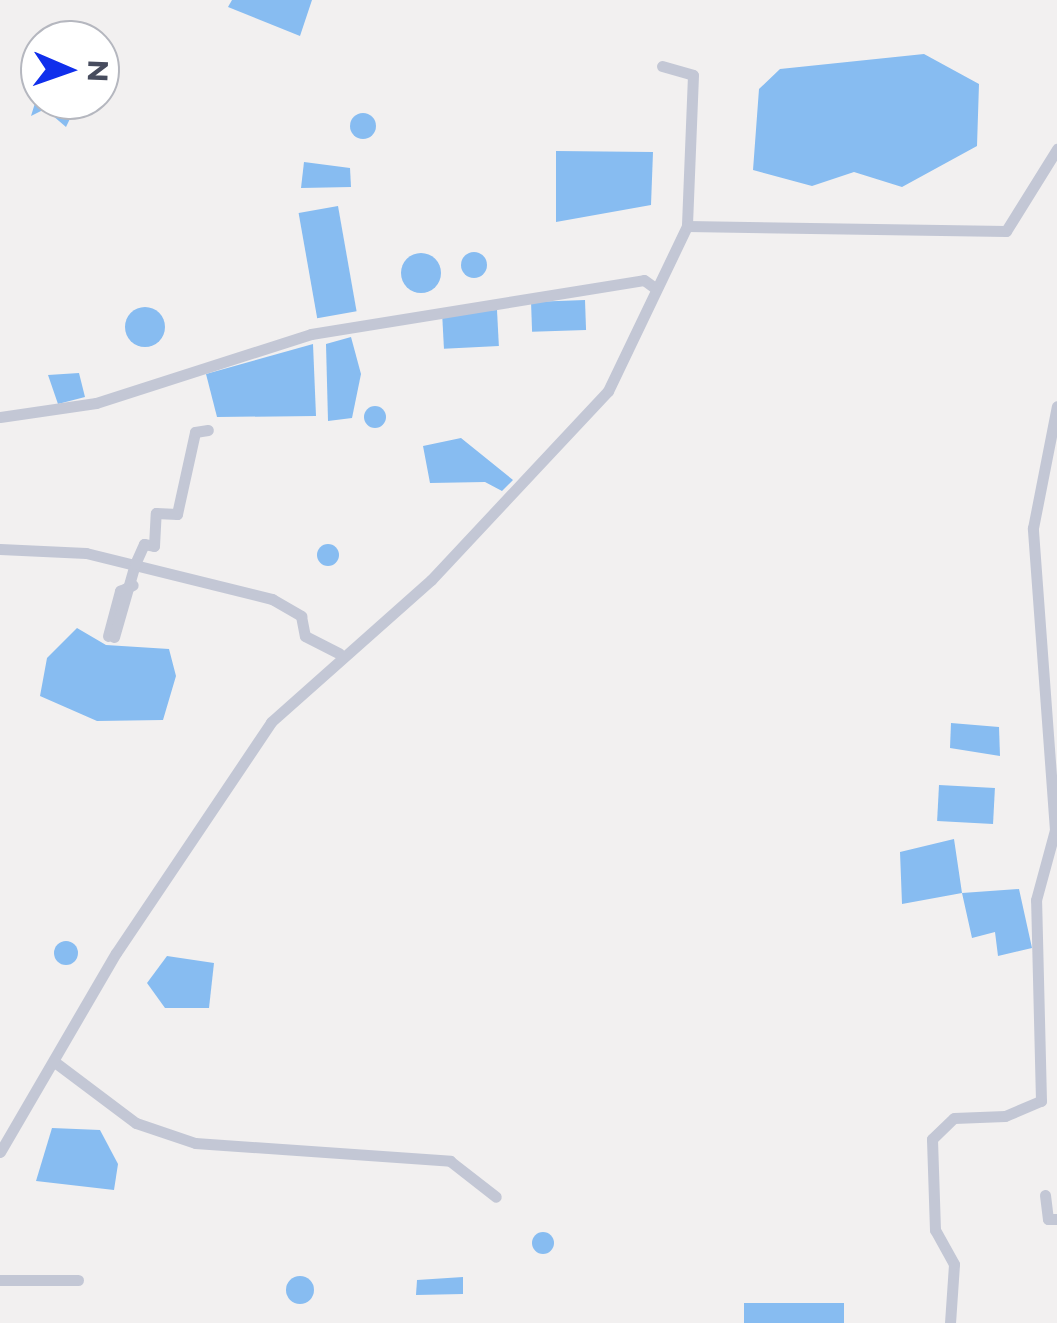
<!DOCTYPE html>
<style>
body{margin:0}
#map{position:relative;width:1057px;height:1323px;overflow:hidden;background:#f2f0f0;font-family:Montserrat,sans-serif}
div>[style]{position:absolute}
.water>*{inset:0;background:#87bcf1;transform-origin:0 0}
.round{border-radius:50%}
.street>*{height:11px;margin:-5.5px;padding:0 5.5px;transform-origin:5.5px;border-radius:5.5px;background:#c3c7d5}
span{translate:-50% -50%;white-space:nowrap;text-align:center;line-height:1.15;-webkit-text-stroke:8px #fff;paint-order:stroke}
.north{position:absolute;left:20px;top:20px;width:100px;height:100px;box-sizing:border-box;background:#fff;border:2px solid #b5b7bf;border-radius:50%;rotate:92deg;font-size:28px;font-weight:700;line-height:40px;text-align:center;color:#474c5e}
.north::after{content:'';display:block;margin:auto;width:35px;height:45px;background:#102fec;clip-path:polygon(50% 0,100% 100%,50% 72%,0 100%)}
</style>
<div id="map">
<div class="water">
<div style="clip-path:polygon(232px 0,312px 0,300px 36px,228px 7px)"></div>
<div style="clip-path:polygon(924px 54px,979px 84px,977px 146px,902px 187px,854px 172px,812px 186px,753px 170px,759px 89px,780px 69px)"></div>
<div style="clip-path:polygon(39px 90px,40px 100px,79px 100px,66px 127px,45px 109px,31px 116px)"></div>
<div class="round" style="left:350px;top:113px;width:26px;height:26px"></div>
<div style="clip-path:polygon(556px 151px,653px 152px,651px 205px,556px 222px)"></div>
<div style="clip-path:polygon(304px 162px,350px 168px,351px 187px,301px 188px)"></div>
<div style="left:338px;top:206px;width:107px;height:40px;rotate:80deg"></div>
<div class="round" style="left:461px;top:252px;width:26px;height:26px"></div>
<div class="round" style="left:401px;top:253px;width:40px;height:40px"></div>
<div style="left:585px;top:300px;width:30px;height:54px;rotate:88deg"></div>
<div class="round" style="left:125px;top:307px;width:40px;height:40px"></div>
<div style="left:497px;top:310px;width:36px;height:55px;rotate:87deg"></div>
<div style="clip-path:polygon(351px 337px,361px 374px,352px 418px,328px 421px,326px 344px)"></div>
<div style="clip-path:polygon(313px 344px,316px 416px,217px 417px,206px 374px)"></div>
<div style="clip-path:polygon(79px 373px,85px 397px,58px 404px,48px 375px)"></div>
<div class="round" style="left:364px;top:406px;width:22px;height:22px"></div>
<div style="clip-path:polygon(461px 438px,513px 480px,502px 491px,485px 482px,430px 483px,423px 446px)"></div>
<div class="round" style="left:317px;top:544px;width:22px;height:22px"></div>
<div style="clip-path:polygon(77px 628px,106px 645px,169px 649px,176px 676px,163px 720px,97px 721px,40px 696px,47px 658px)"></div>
<div style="clip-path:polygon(951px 723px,999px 727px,1000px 756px,950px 748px)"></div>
<div style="left:939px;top:785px;width:56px;height:36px;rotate:3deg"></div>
<div style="clip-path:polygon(954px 839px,962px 893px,1019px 889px,1032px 948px,998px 956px,995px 932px,972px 938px,962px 893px,902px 904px,900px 852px)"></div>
<div class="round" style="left:54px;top:941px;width:24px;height:24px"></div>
<div style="clip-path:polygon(167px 956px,214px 963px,209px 1008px,165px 1008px,147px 983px)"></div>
<div style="clip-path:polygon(52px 1128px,100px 1130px,118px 1164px,114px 1190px,36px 1181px)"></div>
<div class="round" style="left:532px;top:1232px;width:22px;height:22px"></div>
<div class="round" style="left:286px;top:1276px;width:28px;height:28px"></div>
<div style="clip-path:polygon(463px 1277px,463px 1294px,416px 1295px,417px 1280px)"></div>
<div style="left:744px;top:1303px;width:100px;height:21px"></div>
</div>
<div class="street">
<div style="left:662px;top:66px;width:32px;rotate:16deg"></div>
<div style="left:693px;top:75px;width:151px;rotate:92.3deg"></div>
<div style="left:0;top:417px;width:97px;rotate:-8.3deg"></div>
<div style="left:96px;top:403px;width:226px;rotate:-17.8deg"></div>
<div style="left:311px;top:334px;width:337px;rotate:-9.2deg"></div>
<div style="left:644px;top:280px;width:14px;rotate:36deg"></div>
<div style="left:0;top:549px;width:86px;rotate:2.7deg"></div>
<div style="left:86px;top:553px;width:192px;rotate:13.9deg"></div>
<div style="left:272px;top:599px;width:34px;rotate:30deg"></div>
<div style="left:301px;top:616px;width:20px;rotate:79deg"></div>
<div style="left:305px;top:636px;width:38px;rotate:27deg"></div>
<div style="left:108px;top:636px;width:47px;rotate:-75.1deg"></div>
<div style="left:120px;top:591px;width:14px;rotate:-25deg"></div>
<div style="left:114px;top:637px;width:76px;rotate:-74deg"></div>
<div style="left:135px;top:564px;width:22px;rotate:-66deg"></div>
<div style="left:144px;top:544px;width:10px;rotate:11deg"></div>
<div style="left:154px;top:546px;width:33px;rotate:-87deg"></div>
<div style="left:156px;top:513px;width:21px;rotate:3deg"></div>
<div style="left:177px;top:514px;width:84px;rotate:-77.6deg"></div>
<div style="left:195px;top:432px;width:13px;rotate:-9deg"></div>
<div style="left:56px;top:1063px;width:100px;rotate:36.9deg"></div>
<div style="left:136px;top:1123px;width:62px;rotate:18.7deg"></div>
<div style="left:195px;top:1143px;width:256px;rotate:4deg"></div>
<div style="left:450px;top:1161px;width:58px;rotate:38deg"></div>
<div style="left:0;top:1152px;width:230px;rotate:-59.8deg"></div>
<div style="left:116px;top:953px;width:278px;rotate:-56.1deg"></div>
<div style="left:271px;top:722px;width:214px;rotate:-41.6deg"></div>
<div style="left:431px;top:580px;width:259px;rotate:-46.9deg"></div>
<div style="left:608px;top:391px;width:183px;rotate:-64.4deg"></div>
<div style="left:687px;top:226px;width:319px;rotate:0.9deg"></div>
<div style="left:1006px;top:231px;width:97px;rotate:-58.1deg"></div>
<div style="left:1045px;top:1195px;width:24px;rotate:83deg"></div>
<div style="left:1048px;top:1219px;width:9px"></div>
<div style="left:0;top:1280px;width:78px"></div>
<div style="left:950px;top:1323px;width:59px;rotate:-86.1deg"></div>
<div style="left:954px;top:1264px;width:39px;rotate:-119deg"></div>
<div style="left:935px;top:1230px;width:91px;rotate:-91.9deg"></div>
<div style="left:932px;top:1139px;width:30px;rotate:-44deg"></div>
<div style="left:954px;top:1118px;width:51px;rotate:-2.2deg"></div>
<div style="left:1005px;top:1116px;width:39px;rotate:-23deg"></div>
<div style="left:1041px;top:1101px;width:201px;rotate:-91.4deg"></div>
<div style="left:1036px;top:900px;width:73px;rotate:-74.8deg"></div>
<div style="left:1055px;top:830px;width:303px;rotate:-94.2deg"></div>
<div style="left:1033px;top:528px;width:124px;rotate:-78.9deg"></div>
</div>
<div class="north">N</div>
</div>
